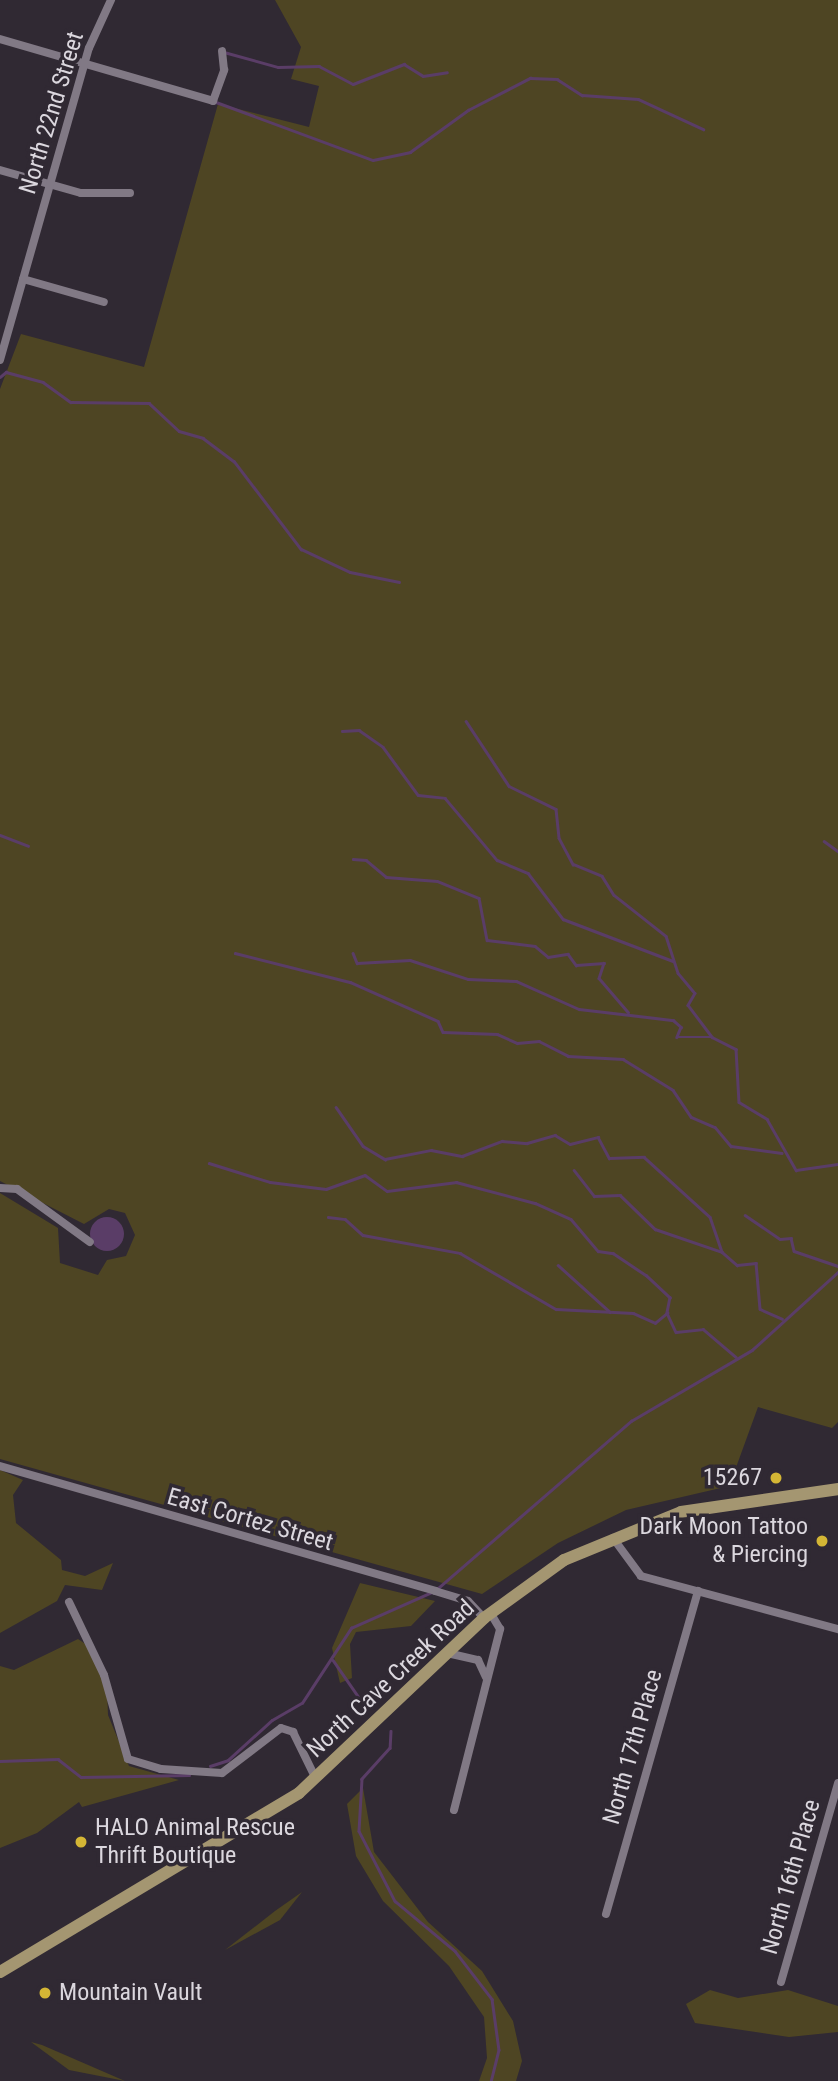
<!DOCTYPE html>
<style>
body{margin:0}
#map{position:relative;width:838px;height:2081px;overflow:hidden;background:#302933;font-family:"Roboto Condensed",sans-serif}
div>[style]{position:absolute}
.green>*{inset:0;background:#4e4523}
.water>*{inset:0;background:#5a3d67}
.round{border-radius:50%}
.stream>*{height:2.5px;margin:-1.25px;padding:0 1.25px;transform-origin:1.25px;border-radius:1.25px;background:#5a3d67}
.street>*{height:8px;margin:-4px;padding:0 4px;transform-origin:4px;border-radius:4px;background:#817985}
.primary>*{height:12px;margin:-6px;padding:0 6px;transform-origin:6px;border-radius:6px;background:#a49671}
.dots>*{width:19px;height:19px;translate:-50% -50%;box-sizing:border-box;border:4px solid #302933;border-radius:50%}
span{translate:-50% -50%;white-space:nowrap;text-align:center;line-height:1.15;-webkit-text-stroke:7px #302933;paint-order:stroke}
.street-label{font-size:24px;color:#dbd7de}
.poi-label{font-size:24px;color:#dbd7de}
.right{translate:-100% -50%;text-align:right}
.left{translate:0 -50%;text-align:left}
</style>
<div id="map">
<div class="green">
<div style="clip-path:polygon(275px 0,838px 0,838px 1422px,832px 1428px,758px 1407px,734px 1473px,738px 1484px,626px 1510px,558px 1543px,482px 1594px,0 1459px,0 1193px,58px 1228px,60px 1263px,98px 1275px,107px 1260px,126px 1256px,135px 1235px,125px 1213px,109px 1209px,84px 1224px,0 1181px,0 389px,21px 334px,144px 367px,218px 104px,309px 127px,319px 86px,291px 79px,301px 47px)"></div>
<div style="clip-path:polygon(0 1470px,23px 1480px,13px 1495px,16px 1523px,61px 1560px,62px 1570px,85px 1576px,113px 1563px,102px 1590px,65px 1585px,57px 1601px,0 1633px)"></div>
<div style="clip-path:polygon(360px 1583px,435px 1601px,411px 1626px,356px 1632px,350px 1644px,352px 1678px,340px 1683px,332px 1648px)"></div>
<div style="clip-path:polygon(78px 1639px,87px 1645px,107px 1689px,108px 1715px,129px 1766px,179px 1780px,82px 1807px,79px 1802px,37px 1833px,0 1848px,0 1666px,14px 1670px)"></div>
<div style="clip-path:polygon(363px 1788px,374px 1852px,428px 1922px,482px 1971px,513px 2021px,522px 2061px,516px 2081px,479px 2081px,487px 2058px,484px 2017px,449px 1966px,383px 1901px,356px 1856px,347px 1804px)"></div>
<div style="clip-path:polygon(302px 1892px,280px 1920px,225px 1950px,275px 1911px)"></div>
<div style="clip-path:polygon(710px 1990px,738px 1998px,788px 1990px,838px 2006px,838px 2032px,789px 2037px,695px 2023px,686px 2004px)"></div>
<div style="clip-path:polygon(31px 2042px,42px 2045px,125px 2081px,69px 2070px)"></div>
</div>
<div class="water">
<div class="round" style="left:90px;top:1217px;width:34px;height:34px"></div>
</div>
<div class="stream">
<div style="left:224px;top:52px;width:56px;rotate:15.5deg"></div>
<div style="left:278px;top:67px;width:41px;rotate:-1.4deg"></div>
<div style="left:319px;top:66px;width:38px;rotate:28deg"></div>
<div style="left:353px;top:84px;width:55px;rotate:-21.4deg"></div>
<div style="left:404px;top:64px;width:22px;rotate:32deg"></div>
<div style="left:423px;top:76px;width:24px;rotate:-9deg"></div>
<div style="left:216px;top:102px;width:167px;rotate:20.3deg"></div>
<div style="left:373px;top:160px;width:38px;rotate:-12deg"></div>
<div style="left:410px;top:152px;width:72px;rotate:-35.9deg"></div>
<div style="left:468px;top:110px;width:70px;rotate:-27.3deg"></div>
<div style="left:530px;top:78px;width:27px;rotate:2deg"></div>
<div style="left:557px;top:79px;width:30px;rotate:33deg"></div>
<div style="left:582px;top:95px;width:56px;rotate:4.1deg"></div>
<div style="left:638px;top:99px;width:72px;rotate:24.8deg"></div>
<div style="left:0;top:377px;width:8px;rotate:-40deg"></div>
<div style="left:6px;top:372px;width:38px;rotate:15deg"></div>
<div style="left:43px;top:382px;width:34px;rotate:36deg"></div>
<div style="left:71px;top:402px;width:78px;rotate:0.7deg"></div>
<div style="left:149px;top:403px;width:41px;rotate:43deg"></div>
<div style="left:179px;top:431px;width:25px;rotate:16deg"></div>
<div style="left:203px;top:438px;width:39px;rotate:37deg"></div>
<div style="left:234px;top:461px;width:111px;rotate:52.7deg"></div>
<div style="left:301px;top:549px;width:54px;rotate:25.1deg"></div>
<div style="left:350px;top:572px;width:50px;rotate:11.5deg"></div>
<div style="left:466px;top:721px;width:78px;rotate:56.5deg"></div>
<div style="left:509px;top:786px;width:52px;rotate:26.1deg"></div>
<div style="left:556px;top:809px;width:29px;rotate:84deg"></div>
<div style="left:559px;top:838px;width:30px;rotate:62deg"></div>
<div style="left:573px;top:864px;width:31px;rotate:22deg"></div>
<div style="left:602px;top:876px;width:22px;rotate:58deg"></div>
<div style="left:614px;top:895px;width:66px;rotate:38.3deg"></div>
<div style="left:666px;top:936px;width:39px;rotate:72deg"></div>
<div style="left:678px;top:973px;width:26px;rotate:50deg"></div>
<div style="left:695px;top:993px;width:14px;rotate:120deg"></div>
<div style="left:688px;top:1005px;width:40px;rotate:53deg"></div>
<div style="left:712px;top:1037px;width:27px;rotate:27deg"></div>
<div style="left:736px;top:1049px;width:53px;rotate:86.8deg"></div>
<div style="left:739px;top:1102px;width:33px;rotate:31deg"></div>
<div style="left:767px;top:1119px;width:59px;rotate:60.4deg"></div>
<div style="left:796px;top:1170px;width:42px;rotate:-8.1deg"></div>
<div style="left:342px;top:731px;width:17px;rotate:-3deg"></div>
<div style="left:359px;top:730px;width:29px;rotate:35deg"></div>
<div style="left:383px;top:747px;width:59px;rotate:53.9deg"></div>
<div style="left:418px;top:795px;width:27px;rotate:6deg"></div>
<div style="left:445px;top:798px;width:81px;rotate:50deg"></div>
<div style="left:497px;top:860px;width:34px;rotate:23deg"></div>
<div style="left:528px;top:873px;width:58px;rotate:52.7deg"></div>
<div style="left:563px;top:919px;width:118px;rotate:20.9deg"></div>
<div style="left:0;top:835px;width:30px;rotate:21deg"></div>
<div style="left:824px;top:841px;width:17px;rotate:36deg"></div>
<div style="left:353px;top:859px;width:13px;rotate:4deg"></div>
<div style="left:366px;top:860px;width:26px;rotate:40deg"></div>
<div style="left:386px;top:877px;width:51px;rotate:4.5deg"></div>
<div style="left:437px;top:881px;width:45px;rotate:22deg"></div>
<div style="left:479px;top:898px;width:43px;rotate:79.2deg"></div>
<div style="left:487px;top:940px;width:48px;rotate:7.1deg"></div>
<div style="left:535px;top:946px;width:17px;rotate:40deg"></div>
<div style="left:548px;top:957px;width:20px;rotate:-9deg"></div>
<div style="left:568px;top:954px;width:14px;rotate:54deg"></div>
<div style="left:576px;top:965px;width:28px;rotate:-4deg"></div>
<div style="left:604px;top:963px;width:16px;rotate:108deg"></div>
<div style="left:599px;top:978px;width:45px;rotate:49.5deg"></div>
<div style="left:235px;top:953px;width:119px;rotate:14.2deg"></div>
<div style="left:350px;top:982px;width:96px;rotate:23.9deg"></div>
<div style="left:438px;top:1021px;width:12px;rotate:66deg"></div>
<div style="left:443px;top:1032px;width:54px;rotate:2.1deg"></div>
<div style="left:497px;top:1034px;width:22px;rotate:24deg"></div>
<div style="left:517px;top:1043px;width:22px;rotate:-5deg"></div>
<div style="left:539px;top:1041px;width:33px;rotate:27deg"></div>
<div style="left:568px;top:1056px;width:55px;rotate:3.1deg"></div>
<div style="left:623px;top:1059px;width:59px;rotate:31.8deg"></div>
<div style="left:673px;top:1090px;width:32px;rotate:56deg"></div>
<div style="left:691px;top:1117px;width:26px;rotate:23deg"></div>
<div style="left:715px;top:1127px;width:25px;rotate:50deg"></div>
<div style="left:731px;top:1146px;width:51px;rotate:7.8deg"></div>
<div style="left:353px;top:953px;width:11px;rotate:68deg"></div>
<div style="left:357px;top:963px;width:53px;rotate:-3.2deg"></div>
<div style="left:410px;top:960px;width:61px;rotate:18.1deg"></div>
<div style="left:468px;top:979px;width:48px;rotate:2.4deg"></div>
<div style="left:516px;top:981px;width:69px;rotate:24deg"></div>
<div style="left:579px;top:1009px;width:95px;rotate:6.7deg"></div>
<div style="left:673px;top:1020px;width:11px;rotate:41deg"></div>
<div style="left:681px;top:1027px;width:11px;rotate:112deg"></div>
<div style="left:677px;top:1037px;width:35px"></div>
<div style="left:336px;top:1107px;width:47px;rotate:55.3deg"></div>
<div style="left:363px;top:1146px;width:26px;rotate:31deg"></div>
<div style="left:385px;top:1159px;width:47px;rotate:-11.1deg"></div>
<div style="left:431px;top:1150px;width:32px;rotate:11deg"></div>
<div style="left:462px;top:1156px;width:43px;rotate:-20.6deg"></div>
<div style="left:502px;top:1141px;width:25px;rotate:5deg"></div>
<div style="left:527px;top:1143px;width:29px;rotate:-16deg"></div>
<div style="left:555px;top:1135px;width:17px;rotate:31deg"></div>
<div style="left:570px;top:1144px;width:29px;rotate:-14deg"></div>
<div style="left:598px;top:1137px;width:24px;rotate:62deg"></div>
<div style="left:609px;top:1158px;width:35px;rotate:-2deg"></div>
<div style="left:644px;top:1157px;width:89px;rotate:42.3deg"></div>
<div style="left:710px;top:1217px;width:37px;rotate:71deg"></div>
<div style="left:722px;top:1252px;width:20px;rotate:41deg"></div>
<div style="left:737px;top:1265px;width:19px;rotate:-6deg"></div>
<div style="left:756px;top:1263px;width:46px;rotate:85deg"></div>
<div style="left:760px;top:1309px;width:24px;rotate:24deg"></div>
<div style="left:209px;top:1163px;width:64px;rotate:17.3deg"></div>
<div style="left:270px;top:1182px;width:56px;rotate:7.1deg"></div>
<div style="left:326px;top:1189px;width:41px;rotate:-19.7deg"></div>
<div style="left:365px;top:1175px;width:27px;rotate:36deg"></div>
<div style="left:387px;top:1191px;width:70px;rotate:-7.4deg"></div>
<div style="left:456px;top:1182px;width:82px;rotate:14.9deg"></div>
<div style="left:535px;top:1203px;width:39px;rotate:24deg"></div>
<div style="left:571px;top:1219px;width:42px;rotate:49.8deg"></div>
<div style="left:598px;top:1251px;width:15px;rotate:8deg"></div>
<div style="left:613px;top:1253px;width:40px;rotate:34deg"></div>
<div style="left:646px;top:1275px;width:33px;rotate:43deg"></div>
<div style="left:670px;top:1297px;width:16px;rotate:101deg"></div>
<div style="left:667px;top:1313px;width:21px;rotate:65deg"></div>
<div style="left:676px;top:1332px;width:27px;rotate:-6deg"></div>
<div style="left:703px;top:1329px;width:43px;rotate:40.3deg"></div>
<div style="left:574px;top:1170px;width:33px;rotate:52deg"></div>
<div style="left:594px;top:1196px;width:26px;rotate:-2deg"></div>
<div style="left:620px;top:1195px;width:49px;rotate:44.2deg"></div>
<div style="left:655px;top:1229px;width:71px;rotate:18.9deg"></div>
<div style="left:745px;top:1215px;width:42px;rotate:34.4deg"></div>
<div style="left:780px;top:1239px;width:11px;rotate:-5deg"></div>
<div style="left:791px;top:1238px;width:13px;rotate:77deg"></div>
<div style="left:794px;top:1251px;width:46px;rotate:18.8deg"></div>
<div style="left:328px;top:1217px;width:17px;rotate:7deg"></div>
<div style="left:345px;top:1219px;width:24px;rotate:42deg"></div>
<div style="left:363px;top:1235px;width:99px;rotate:10.5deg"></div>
<div style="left:460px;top:1253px;width:111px;rotate:30.3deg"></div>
<div style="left:556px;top:1309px;width:77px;rotate:3deg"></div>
<div style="left:633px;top:1313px;width:24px;rotate:24deg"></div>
<div style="left:655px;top:1323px;width:16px;rotate:-40deg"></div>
<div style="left:558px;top:1265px;width:70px;rotate:42.1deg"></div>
<div style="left:437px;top:1589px;width:257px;rotate:-40.9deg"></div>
<div style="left:631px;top:1421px;width:140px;rotate:-30.4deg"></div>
<div style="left:752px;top:1350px;width:116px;rotate:-42.2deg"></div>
<div style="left:333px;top:1660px;width:56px;rotate:55.2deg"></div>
<div style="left:391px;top:1731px;width:17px;rotate:93deg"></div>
<div style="left:390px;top:1748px;width:42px;rotate:132.1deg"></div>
<div style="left:362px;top:1779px;width:52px;rotate:93.3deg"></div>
<div style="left:359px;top:1831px;width:79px;rotate:62.8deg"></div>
<div style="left:395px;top:1901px;width:78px;rotate:39.8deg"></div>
<div style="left:455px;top:1951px;width:61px;rotate:52.4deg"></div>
<div style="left:492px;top:1999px;width:51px;rotate:82.2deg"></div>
<div style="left:499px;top:2050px;width:32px;rotate:104deg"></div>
<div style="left:0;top:1761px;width:58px;rotate:-2deg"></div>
<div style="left:58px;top:1759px;width:29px;rotate:38deg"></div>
<div style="left:81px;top:1777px;width:108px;rotate:-1.1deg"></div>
<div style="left:210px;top:1766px;width:19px;rotate:-18deg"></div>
<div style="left:228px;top:1760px;width:59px;rotate:-42.3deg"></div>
<div style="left:272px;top:1720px;width:34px;rotate:-30deg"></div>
<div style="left:302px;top:1703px;width:90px;rotate:-56.8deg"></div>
<div style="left:351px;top:1628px;width:89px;rotate:-24deg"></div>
</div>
<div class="street">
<div style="left:0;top:39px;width:222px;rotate:16.2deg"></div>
<div style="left:213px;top:101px;width:33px;rotate:-70deg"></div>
<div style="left:224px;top:70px;width:19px;rotate:-96deg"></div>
<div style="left:0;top:170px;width:84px;rotate:15.9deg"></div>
<div style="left:81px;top:193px;width:49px"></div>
<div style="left:23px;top:279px;width:84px;rotate:15.9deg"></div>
<div style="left:0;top:360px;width:324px;rotate:-74.1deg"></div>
<div style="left:89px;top:48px;width:53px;rotate:-65.4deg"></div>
<div style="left:0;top:1188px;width:17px;rotate:3deg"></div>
<div style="left:17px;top:1189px;width:90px;rotate:36deg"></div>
<div style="left:0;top:1466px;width:453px;rotate:16deg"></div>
<div style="left:435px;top:1591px;width:34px;rotate:17deg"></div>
<div style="left:468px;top:1601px;width:23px;rotate:47deg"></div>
<div style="left:613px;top:1538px;width:47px;rotate:53.6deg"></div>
<div style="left:641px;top:1576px;width:204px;rotate:15.1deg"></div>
<div style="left:69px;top:1602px;width:81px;rotate:64.4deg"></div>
<div style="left:104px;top:1675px;width:87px;rotate:74.1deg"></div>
<div style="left:128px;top:1759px;width:34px;rotate:17deg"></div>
<div style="left:161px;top:1769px;width:61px;rotate:3.8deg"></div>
<div style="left:222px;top:1773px;width:74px;rotate:-37.3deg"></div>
<div style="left:281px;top:1728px;width:13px;rotate:18deg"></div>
<div style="left:293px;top:1732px;width:52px;rotate:63.9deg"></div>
<div style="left:447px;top:1653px;width:32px;rotate:13deg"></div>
<div style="left:478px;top:1660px;width:19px;rotate:65deg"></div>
<div style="left:454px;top:1810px;width:187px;rotate:-75.7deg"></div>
<div style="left:500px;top:1629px;width:17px;rotate:-121deg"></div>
<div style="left:606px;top:1914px;width:336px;rotate:-74.1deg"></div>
<div style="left:781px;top:1982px;width:207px;rotate:-74deg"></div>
</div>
<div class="primary">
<div style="left:0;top:1972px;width:348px;rotate:-30.9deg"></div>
<div style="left:299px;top:1793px;width:255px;rotate:-43.4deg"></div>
<div style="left:484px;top:1618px;width:99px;rotate:-35.9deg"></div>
<div style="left:564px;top:1560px;width:126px;rotate:-22.3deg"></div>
<div style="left:681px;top:1512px;width:159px;rotate:-8.3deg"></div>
</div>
<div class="dots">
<div style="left:776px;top:1478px;background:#d4b635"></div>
<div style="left:822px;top:1541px;background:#d4b635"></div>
<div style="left:81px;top:1842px;background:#d4b635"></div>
<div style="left:45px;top:1993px;background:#d4b635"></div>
</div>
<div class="street-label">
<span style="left:52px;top:113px;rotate:-73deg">North 22nd Street</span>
<span style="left:250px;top:1520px;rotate:16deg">East Cortez Street</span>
<span style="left:391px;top:1679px;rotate:-43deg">North Cave Creek Road</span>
<span style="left:633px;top:1747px;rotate:-74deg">North 17th Place</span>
<span style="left:791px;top:1877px;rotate:-74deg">North 16th Place</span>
</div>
<div class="poi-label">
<span class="right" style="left:762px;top:1478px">15267</span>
<span class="right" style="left:808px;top:1541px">Dark Moon Tattoo<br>&amp; Piercing</span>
<span class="left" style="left:95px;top:1842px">HALO Animal Rescue<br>Thrift Boutique</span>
<span class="left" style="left:59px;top:1993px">Mountain Vault</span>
</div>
</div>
